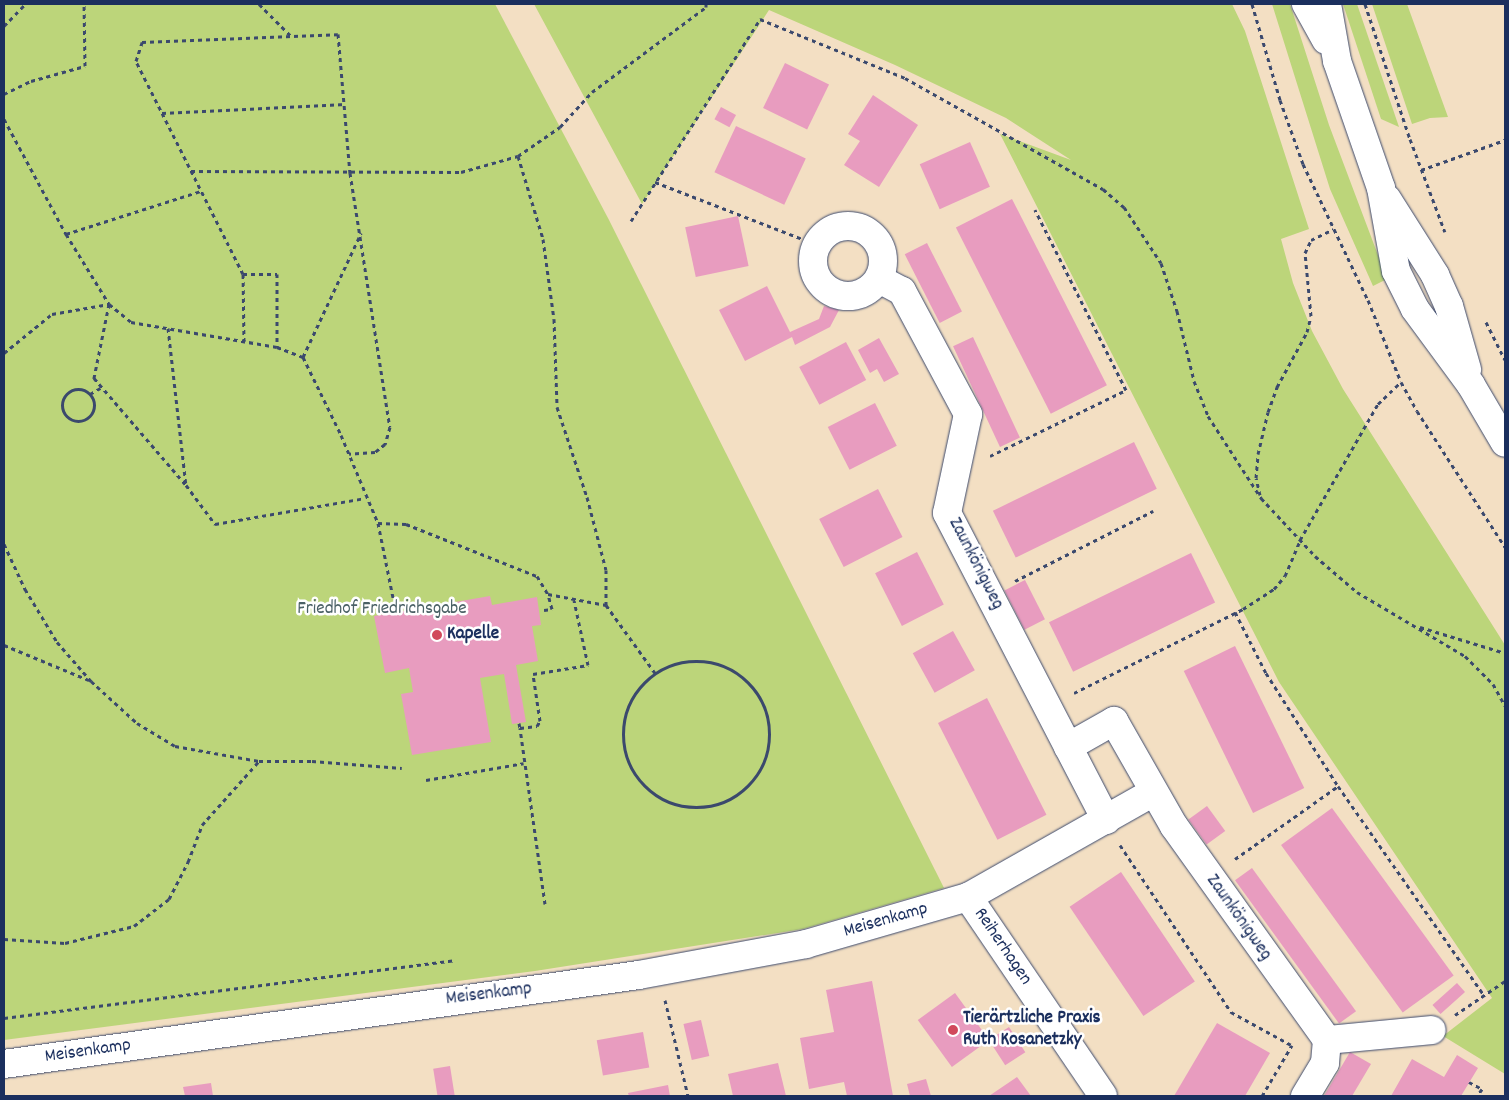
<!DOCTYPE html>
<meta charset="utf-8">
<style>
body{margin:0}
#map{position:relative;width:1509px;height:1100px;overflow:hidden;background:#f3dfc3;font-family:Dekko,sans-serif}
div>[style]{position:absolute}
.green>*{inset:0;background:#bcd57a}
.building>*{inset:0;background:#e89cbf;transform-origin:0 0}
.path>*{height:3px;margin-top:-1.5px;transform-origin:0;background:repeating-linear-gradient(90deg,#3b496d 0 4px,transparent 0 8px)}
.path>.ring{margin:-1.5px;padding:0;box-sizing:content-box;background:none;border:3px solid #3b496d;border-radius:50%}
.roads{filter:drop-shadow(0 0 1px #3b496d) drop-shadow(0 0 1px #3b496d)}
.minor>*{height:28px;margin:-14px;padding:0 14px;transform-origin:14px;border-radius:14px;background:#fff}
.minor>.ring{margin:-14px;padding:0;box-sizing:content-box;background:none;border:28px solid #fff;border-radius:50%}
.secondary>*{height:28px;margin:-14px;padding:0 14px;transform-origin:14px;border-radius:14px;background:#fff}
.dots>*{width:14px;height:14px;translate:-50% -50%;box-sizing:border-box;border:2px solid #fff;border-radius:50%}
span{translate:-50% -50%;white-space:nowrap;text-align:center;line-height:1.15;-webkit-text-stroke:5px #fff;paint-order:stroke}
.street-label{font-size:19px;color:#1b2f5e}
.park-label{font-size:19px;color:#4b6166}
.poi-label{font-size:19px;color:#1b2f5e;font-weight:700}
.left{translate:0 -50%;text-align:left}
.frame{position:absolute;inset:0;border:5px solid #1b2f5e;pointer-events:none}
</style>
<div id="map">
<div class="green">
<div style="clip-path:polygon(4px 4px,495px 4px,609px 220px,944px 888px,803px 929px,535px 971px,4px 1040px)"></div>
<div style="clip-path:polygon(534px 4px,1232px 4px,1245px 31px,1309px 229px,1281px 239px,1293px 283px,1312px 331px,1343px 389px,1505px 645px,1505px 1074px,1443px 1036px,1492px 998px,1279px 682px,1000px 134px,1071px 160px,1006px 118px,895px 65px,769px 10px,642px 204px)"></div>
<div style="clip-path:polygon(1272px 4px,1290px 4px,1329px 125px,1387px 279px,1373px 286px,1330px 189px)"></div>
<div style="clip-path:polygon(1343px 4px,1357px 4px,1399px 127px,1381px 119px)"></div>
<div style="clip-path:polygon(1372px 4px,1407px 4px,1448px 117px,1430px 118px,1412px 124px)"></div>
</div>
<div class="building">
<div style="left:785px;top:63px;width:49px;height:50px;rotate:26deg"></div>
<div style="clip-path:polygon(873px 95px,918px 125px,879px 187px,844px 165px,860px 141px,848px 134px)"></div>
<div style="left:721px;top:107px;width:17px;height:14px;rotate:28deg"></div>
<div style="left:736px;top:126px;width:77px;height:51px;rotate:25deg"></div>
<div style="left:970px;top:142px;width:49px;height:55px;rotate:66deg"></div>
<div style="left:1012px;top:199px;width:209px;height:63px;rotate:63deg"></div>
<div style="left:738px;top:216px;width:51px;height:54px;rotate:78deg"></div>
<div style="left:927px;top:243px;width:77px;height:25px;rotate:63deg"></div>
<div style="clip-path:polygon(767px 286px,790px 332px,819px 319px,824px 306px,839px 310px,830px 327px,795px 345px,792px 337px,745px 361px,719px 310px)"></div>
<div style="left:973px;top:337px;width:111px;height:22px;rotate:65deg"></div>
<div style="clip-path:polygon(879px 338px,899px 374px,884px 382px,877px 369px,870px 373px,858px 350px)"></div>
<div style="left:846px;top:342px;width:43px;height:53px;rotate:62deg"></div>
<div style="left:875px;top:403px;width:48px;height:53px;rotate:63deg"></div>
<div style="left:1134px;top:442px;width:52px;height:157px;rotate:64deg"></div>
<div style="left:878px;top:489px;width:54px;height:66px;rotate:63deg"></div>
<div style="left:917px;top:552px;width:59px;height:47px;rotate:63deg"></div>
<div style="left:1191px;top:553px;width:55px;height:158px;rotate:64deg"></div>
<div style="left:1025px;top:580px;width:44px;height:23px;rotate:63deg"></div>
<div style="clip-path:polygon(490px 596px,492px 605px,537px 597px,541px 625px,532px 626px,538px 661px,516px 665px,526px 722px,512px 724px,504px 674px,480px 678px,491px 742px,412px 755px,401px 694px,413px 692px,409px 668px,385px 673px,374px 616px)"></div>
<div style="left:953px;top:631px;width:45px;height:46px;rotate:61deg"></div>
<div style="left:1235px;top:646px;width:158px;height:57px;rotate:64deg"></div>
<div style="left:987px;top:698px;width:131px;height:55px;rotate:63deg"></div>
<div style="left:1207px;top:806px;width:31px;height:23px;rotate:54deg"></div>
<div style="left:1332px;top:808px;width:207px;height:63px;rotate:54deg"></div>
<div style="left:1252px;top:868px;width:177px;height:21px;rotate:54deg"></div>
<div style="left:1121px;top:872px;width:132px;height:62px;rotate:56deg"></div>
<div style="clip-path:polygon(872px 981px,893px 1096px,847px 1096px,844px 1082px,809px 1089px,800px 1038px,834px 1032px,826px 990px)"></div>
<div style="left:1457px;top:983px;width:12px;height:33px;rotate:48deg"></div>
<div style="left:955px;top:993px;width:58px;height:46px;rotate:54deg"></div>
<div style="left:701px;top:1020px;width:37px;height:18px;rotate:77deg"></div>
<div style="clip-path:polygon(1217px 1023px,1270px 1053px,1252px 1084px,1245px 1096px,1174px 1096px)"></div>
<div style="left:1009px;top:1027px;width:30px;height:24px;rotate:57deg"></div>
<div style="left:643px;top:1032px;width:36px;height:47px;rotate:80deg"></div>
<div style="clip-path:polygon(1350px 1052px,1371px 1064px,1352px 1096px,1324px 1096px)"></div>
<div style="clip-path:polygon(1457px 1055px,1478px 1068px,1461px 1096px,1391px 1096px,1412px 1059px,1444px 1077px)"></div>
<div style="clip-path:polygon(778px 1063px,786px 1096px,733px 1096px,728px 1074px)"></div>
<div style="left:450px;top:1066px;width:30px;height:17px;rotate:81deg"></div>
<div style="clip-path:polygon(1017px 1077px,1031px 1096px,989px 1096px)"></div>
<div style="clip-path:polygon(926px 1079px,931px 1096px,910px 1096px,907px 1084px)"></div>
<div style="clip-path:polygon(211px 1083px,213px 1096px,185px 1096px,183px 1087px)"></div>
<div style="clip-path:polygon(668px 1085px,670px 1096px,629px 1096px,628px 1093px)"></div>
</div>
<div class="path">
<div style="left:259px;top:4px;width:45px;rotate:45deg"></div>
<div style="left:1252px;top:4px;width:100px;rotate:73.7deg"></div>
<div style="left:1280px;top:100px;width:68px;rotate:70.2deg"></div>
<div style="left:1303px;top:164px;width:151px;rotate:64.5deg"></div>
<div style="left:1368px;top:300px;width:88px;rotate:68.1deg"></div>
<div style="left:1401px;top:382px;width:33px;rotate:61deg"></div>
<div style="left:1417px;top:411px;width:162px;rotate:57.1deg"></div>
<div style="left:1365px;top:4px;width:142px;rotate:71.6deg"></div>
<div style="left:1410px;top:139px;width:99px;rotate:69.4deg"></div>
<div style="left:4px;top:26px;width:30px;rotate:-46deg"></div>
<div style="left:4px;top:94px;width:30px;rotate:-26deg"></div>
<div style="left:31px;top:81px;width:56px;rotate:-15.5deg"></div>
<div style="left:85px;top:66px;width:62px;rotate:-90.9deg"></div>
<div style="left:162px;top:113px;width:184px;rotate:-2.8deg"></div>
<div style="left:4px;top:119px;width:131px;rotate:61.7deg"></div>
<div style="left:66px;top:234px;width:82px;rotate:58.4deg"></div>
<div style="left:109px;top:304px;width:28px;rotate:39deg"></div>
<div style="left:131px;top:322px;width:148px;rotate:9.7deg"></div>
<div style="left:277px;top:347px;width:28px;rotate:21deg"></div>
<div style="left:303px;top:357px;width:87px;rotate:64deg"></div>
<div style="left:341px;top:435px;width:95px;rotate:67.2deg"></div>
<div style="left:378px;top:523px;width:91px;rotate:78.6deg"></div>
<div style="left:518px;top:156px;width:87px;rotate:73.2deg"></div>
<div style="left:543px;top:239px;width:81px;rotate:82.2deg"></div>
<div style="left:554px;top:319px;width:88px;rotate:88deg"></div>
<div style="left:557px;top:407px;width:95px;rotate:71.6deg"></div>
<div style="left:587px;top:497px;width:75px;rotate:75.4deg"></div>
<div style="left:606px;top:570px;width:35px;rotate:90deg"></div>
<div style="left:1421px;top:170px;width:89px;rotate:-19.7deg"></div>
<div style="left:191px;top:171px;width:270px;rotate:0.2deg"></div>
<div style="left:461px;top:172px;width:59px;rotate:-15.7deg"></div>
<div style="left:518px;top:156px;width:51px;rotate:-34.6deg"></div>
<div style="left:560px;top:127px;width:47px;rotate:-47.6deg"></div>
<div style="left:592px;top:92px;width:142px;rotate:-36.7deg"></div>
<div style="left:706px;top:7px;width:3px;rotate:-90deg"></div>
<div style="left:655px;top:182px;width:173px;rotate:21.1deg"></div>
<div style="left:631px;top:221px;width:240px;rotate:-57.4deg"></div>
<div style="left:760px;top:19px;width:157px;rotate:22.1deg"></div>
<div style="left:905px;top:78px;width:227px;rotate:29.3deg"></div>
<div style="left:1103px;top:189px;width:28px;rotate:41deg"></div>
<div style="left:1124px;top:207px;width:67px;rotate:56.5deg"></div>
<div style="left:1161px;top:263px;width:51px;rotate:71.6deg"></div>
<div style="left:1177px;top:311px;width:72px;rotate:76.3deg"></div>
<div style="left:1194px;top:381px;width:38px;rotate:68deg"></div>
<div style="left:1208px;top:416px;width:98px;rotate:57.1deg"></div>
<div style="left:1261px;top:498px;width:79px;rotate:47deg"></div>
<div style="left:1315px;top:556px;width:55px;rotate:40.6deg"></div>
<div style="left:1357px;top:592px;width:126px;rotate:30.7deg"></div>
<div style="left:1465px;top:656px;width:40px;rotate:45deg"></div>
<div style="left:1493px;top:684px;width:25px;rotate:61deg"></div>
<div style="left:66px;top:234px;width:142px;rotate:-17.7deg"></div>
<div style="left:243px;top:274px;width:34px"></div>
<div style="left:277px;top:274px;width:73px;rotate:90deg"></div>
<div style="left:1486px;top:322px;width:42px;rotate:63.4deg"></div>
<div style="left:168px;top:328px;width:158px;rotate:83.5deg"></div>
<div style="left:186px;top:485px;width:49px;rotate:53.4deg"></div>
<div style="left:215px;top:524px;width:152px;rotate:-9.8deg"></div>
<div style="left:244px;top:342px;width:68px;rotate:-90.8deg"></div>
<div style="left:243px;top:274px;width:238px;rotate:-116.7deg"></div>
<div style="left:136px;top:61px;width:20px;rotate:-72deg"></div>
<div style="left:142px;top:42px;width:196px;rotate:-2.3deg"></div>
<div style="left:338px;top:34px;width:140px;rotate:85.1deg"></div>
<div style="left:350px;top:173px;width:257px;rotate:81.1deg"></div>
<div style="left:390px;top:427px;width:18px;rotate:106deg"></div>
<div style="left:385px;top:444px;width:13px;rotate:141deg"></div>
<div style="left:375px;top:452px;width:26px;rotate:176deg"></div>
<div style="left:4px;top:353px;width:62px;rotate:-39.1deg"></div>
<div style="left:52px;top:314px;width:58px;rotate:-10deg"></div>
<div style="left:109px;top:304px;width:76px;rotate:101.5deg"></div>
<div style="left:94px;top:378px;width:141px;rotate:49.3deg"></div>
<div style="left:303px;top:357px;width:137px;rotate:-64.9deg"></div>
<div class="ring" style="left:62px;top:389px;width:29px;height:29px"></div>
<div style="left:90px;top:394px;width:14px;rotate:-30deg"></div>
<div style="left:990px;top:456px;width:151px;rotate:-25.9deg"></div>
<div style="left:1126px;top:390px;width:202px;rotate:-116.8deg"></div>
<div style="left:1260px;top:495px;width:17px;rotate:-103deg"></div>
<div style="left:1256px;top:478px;width:24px;rotate:-85deg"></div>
<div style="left:1258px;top:454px;width:43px;rotate:-76.6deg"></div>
<div style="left:1268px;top:412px;width:27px;rotate:-70deg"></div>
<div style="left:1277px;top:387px;width:63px;rotate:-61.4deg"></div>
<div style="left:1307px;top:332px;width:16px;rotate:-76deg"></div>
<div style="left:1311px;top:316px;width:63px;rotate:-95.4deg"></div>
<div style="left:1305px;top:253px;width:14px;rotate:-65deg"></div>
<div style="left:1311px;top:240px;width:25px;rotate:-26deg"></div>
<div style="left:378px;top:523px;width:28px;rotate:2deg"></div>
<div style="left:406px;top:524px;width:141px;rotate:21.7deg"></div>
<div style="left:537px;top:576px;width:21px;rotate:59deg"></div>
<div style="left:548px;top:594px;width:59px;rotate:10.7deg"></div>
<div style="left:606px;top:605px;width:84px;rotate:54.2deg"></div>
<div style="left:4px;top:544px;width:50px;rotate:65deg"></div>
<div style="left:25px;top:589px;width:62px;rotate:58.9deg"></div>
<div style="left:57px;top:642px;width:52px;rotate:48.9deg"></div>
<div style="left:91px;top:681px;width:62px;rotate:42.4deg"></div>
<div style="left:137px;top:723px;width:44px;rotate:31.2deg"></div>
<div style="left:175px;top:746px;width:85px;rotate:10.1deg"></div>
<div style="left:1015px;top:581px;width:155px;rotate:-26.9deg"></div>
<div style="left:544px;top:610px;width:8px;rotate:-7deg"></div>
<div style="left:552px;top:609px;width:16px;rotate:-105deg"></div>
<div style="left:1235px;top:612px;width:68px;rotate:63.1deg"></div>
<div style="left:1266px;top:673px;width:134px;rotate:57.5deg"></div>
<div style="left:1338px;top:786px;width:255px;rotate:55.1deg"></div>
<div style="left:1420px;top:627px;width:89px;rotate:17deg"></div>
<div style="left:4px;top:645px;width:92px;rotate:22.4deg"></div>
<div class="ring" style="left:623px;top:661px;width:143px;height:143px"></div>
<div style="left:1074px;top:693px;width:189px;rotate:-26.4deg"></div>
<div style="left:1243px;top:609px;width:37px;rotate:-33deg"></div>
<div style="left:1274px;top:589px;width:17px;rotate:-50deg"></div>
<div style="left:1285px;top:576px;width:39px;rotate:-67deg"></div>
<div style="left:1300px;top:540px;width:157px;rotate:-60.2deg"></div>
<div style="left:1378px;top:404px;width:32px;rotate:-44deg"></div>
<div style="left:519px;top:723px;width:5px;rotate:79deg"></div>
<div style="left:426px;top:780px;width:99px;rotate:-9.8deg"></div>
<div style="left:1120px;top:845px;width:201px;rotate:56.4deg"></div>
<div style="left:1231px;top:1012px;width:71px;rotate:28.7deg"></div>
<div style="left:1235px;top:859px;width:126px;rotate:-35.3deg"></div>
<div style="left:545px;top:904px;width:178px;rotate:-98.1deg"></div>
<div style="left:520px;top:728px;width:17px;rotate:-7deg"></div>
<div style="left:537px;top:726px;width:6px;rotate:-59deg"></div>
<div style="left:540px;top:721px;width:48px;rotate:-98.5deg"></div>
<div style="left:533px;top:674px;width:56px;rotate:-9.3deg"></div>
<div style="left:588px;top:665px;width:66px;rotate:-102.2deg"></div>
<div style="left:4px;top:939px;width:61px;rotate:3.8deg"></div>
<div style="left:65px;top:943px;width:71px;rotate:-13.8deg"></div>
<div style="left:134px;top:926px;width:44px;rotate:-37.6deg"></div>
<div style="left:169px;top:899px;width:42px;rotate:-62.8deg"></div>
<div style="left:188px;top:862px;width:40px;rotate:-69deg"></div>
<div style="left:202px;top:825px;width:86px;rotate:-48.3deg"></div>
<div style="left:259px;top:761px;width:53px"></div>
<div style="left:312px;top:761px;width:90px;rotate:4.4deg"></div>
<div style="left:665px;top:1000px;width:99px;rotate:76.5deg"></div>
<div style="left:1455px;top:1015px;width:60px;rotate:-34.2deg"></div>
<div style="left:4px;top:1018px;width:454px;rotate:-7.3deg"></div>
<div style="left:1469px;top:1082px;width:15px;rotate:28deg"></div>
<div style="left:1482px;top:1089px;width:9px;rotate:126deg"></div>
<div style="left:1262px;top:1096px;width:59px;rotate:-59.5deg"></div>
</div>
<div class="roads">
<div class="minor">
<div class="ring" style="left:813px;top:226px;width:42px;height:42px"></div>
<div style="left:879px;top:279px;width:26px;rotate:28deg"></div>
<div style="left:902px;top:291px;width:140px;rotate:61.8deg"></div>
<div style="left:968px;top:414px;width:101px;rotate:102deg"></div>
<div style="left:947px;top:513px;width:346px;rotate:62.6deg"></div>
<div style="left:1068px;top:747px;width:53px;rotate:-29.5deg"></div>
<div style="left:1114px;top:721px;width:121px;rotate:60.3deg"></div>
<div style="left:1174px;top:826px;width:263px;rotate:54.4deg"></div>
<div style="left:1327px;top:1040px;width:23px;rotate:95deg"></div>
<div style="left:1325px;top:1063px;width:39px;rotate:121deg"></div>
<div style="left:968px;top:897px;width:240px;rotate:55.8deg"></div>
<div style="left:1327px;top:1040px;width:105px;rotate:-5.4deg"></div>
<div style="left:4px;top:1064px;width:641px;rotate:-7.98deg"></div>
<div style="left:639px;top:975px;width:170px;rotate:-10.5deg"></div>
<div style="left:806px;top:944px;width:169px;rotate:-16.2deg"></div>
<div style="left:968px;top:897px;width:211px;rotate:-29.5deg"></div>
</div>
<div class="secondary">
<div style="left:1306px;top:4px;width:41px;rotate:60.9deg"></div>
<div style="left:1327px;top:4px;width:58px;rotate:80deg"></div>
<div style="left:1337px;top:61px;width:134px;rotate:70.9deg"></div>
<div style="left:1381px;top:188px;width:84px;rotate:79.8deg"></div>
<div style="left:1396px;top:271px;width:42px;rotate:63.4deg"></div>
<div style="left:1415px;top:309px;width:94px;rotate:53.6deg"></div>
<div style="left:1471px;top:385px;width:67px;rotate:59.6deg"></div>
<div style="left:1387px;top:199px;width:90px;rotate:57.7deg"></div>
<div style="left:1435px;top:275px;width:34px;rotate:66deg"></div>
<div style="left:1449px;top:306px;width:66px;rotate:74.1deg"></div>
</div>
</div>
<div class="dots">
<div style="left:437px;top:635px;background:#d1495b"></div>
<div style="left:953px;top:1030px;background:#d1495b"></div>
</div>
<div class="street-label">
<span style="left:975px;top:564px;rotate:63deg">Zaunkönigweg</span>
<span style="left:1238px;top:918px;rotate:55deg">Zaunkönigweg</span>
<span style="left:886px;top:921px;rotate:-16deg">Meisenkamp</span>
<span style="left:1002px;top:947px;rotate:56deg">Reiherhagen</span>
<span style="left:489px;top:995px;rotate:-7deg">Meisenkamp</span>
<span style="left:88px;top:1052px;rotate:-8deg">Meisenkamp</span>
</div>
<div class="park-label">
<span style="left:382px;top:610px">Friedhof Friedrichsgabe</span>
</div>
<div class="poi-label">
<span class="left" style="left:447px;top:635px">Kapelle</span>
<span class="left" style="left:963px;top:1030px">Tierärtzliche Praxis<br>Ruth Kosanetzky</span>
</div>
<div class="frame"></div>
</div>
